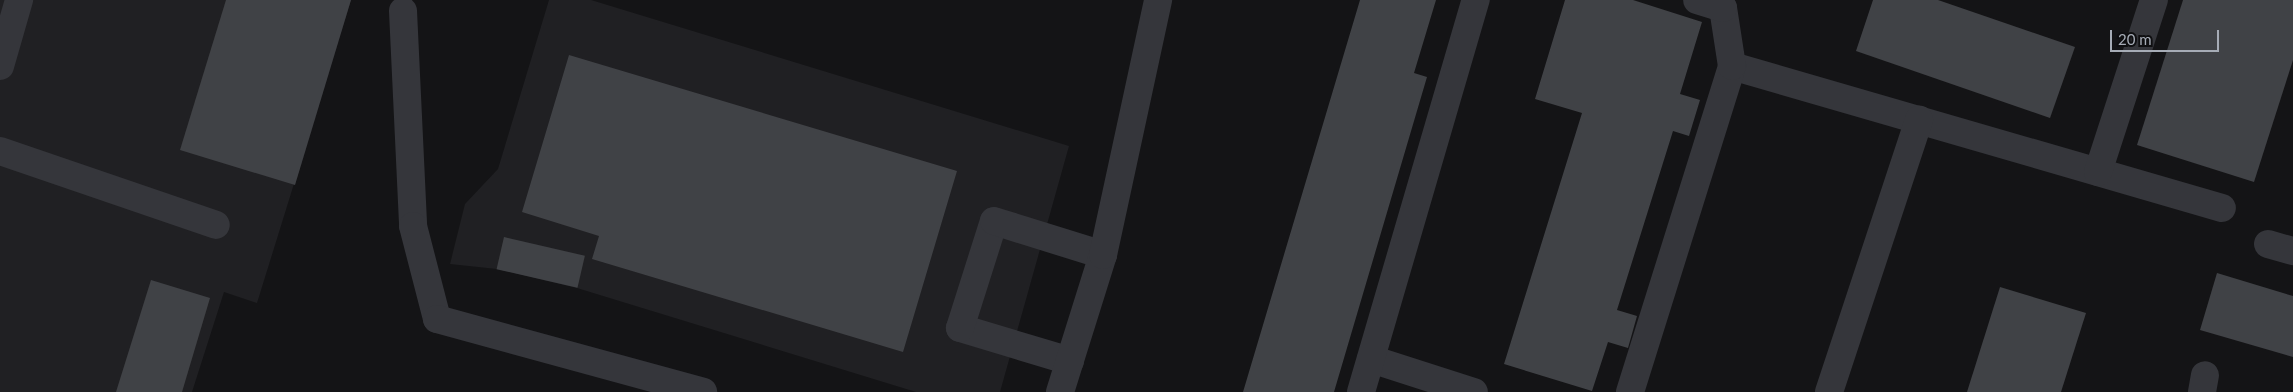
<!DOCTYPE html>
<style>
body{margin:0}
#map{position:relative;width:2293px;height:392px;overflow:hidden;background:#141416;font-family:Lato,sans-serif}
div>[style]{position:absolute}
.built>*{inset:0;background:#202023}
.building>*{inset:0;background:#404246;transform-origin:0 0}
.minor>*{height:28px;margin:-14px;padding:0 14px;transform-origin:14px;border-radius:14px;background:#35363b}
span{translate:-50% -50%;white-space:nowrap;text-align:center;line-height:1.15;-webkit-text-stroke:4px #0f0f11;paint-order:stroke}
.scale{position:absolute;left:2110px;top:30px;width:109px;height:22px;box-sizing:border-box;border:2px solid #a6acb6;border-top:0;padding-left:6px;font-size:15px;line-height:18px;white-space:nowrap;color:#a6acb6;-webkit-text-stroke:4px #0f0f11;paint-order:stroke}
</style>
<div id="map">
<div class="built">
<div style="clip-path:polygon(0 0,351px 0,257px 303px,224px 292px,192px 392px,0 392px)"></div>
<div style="clip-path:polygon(549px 0,591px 0,1069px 146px,1000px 392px,916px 392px,577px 288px,497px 269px,450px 264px,465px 204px,498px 169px)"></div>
</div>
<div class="building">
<div style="clip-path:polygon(226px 0,351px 0,295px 185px,180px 150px)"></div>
<div style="clip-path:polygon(1360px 0,1436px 0,1414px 73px,1427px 77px,1334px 392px,1243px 392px)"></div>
<div style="clip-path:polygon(1565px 0,1633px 0,1702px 22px,1680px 94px,1700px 100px,1689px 136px,1673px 131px,1617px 310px,1637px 316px,1628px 348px,1608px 342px,1592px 391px,1504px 364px,1582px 113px,1535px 99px)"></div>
<div style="clip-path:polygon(1873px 0,1938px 0,2075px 47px,2050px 118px,1856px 51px)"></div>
<div style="clip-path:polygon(2183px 0,2293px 0,2293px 60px,2254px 182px,2137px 145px)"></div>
<div style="clip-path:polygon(569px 55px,957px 171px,903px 352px,592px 259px,599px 236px,522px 212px)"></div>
<div style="left:504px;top:237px;width:83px;height:33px;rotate:13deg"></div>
<div style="clip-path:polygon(2217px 273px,2293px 296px,2293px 357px,2200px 330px)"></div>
<div style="clip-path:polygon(151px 280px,210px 298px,182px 392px,116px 392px)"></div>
<div style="clip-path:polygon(2000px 287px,2086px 313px,2061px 392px,1967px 392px)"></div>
</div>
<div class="minor">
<div style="left:403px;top:11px;width:215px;rotate:87.3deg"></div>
<div style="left:413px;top:226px;width:96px;rotate:75.5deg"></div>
<div style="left:437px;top:319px;width:276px;rotate:15.3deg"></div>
<div style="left:0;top:66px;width:69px;rotate:-73.9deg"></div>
<div style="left:1732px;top:66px;width:510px;rotate:16.16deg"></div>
<div style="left:0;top:151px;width:228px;rotate:18.9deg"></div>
<div style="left:2098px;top:172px;width:181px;rotate:-72deg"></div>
<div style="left:2268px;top:244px;width:26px;rotate:16deg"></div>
<div style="left:1371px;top:359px;width:108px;rotate:17.8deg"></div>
<div style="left:1070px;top:361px;width:115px;rotate:-163.3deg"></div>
<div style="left:960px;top:328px;width:112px;rotate:-72.4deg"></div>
<div style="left:994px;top:221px;width:114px;rotate:17.3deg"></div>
<div style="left:1060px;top:392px;width:144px;rotate:-72.6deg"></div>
<div style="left:1103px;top:255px;width:261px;rotate:-77.8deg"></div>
<div style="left:1361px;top:392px;width:409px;rotate:-73.7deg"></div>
<div style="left:1630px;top:392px;width:342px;rotate:-72.6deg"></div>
<div style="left:1732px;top:66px;width:59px;rotate:-98.8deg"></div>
<div style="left:1723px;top:8px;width:27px;rotate:-163deg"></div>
<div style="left:1829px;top:392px;width:287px;rotate:-71.7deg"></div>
<div style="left:2202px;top:392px;width:17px;rotate:-80deg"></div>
</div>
<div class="scale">20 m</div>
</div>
